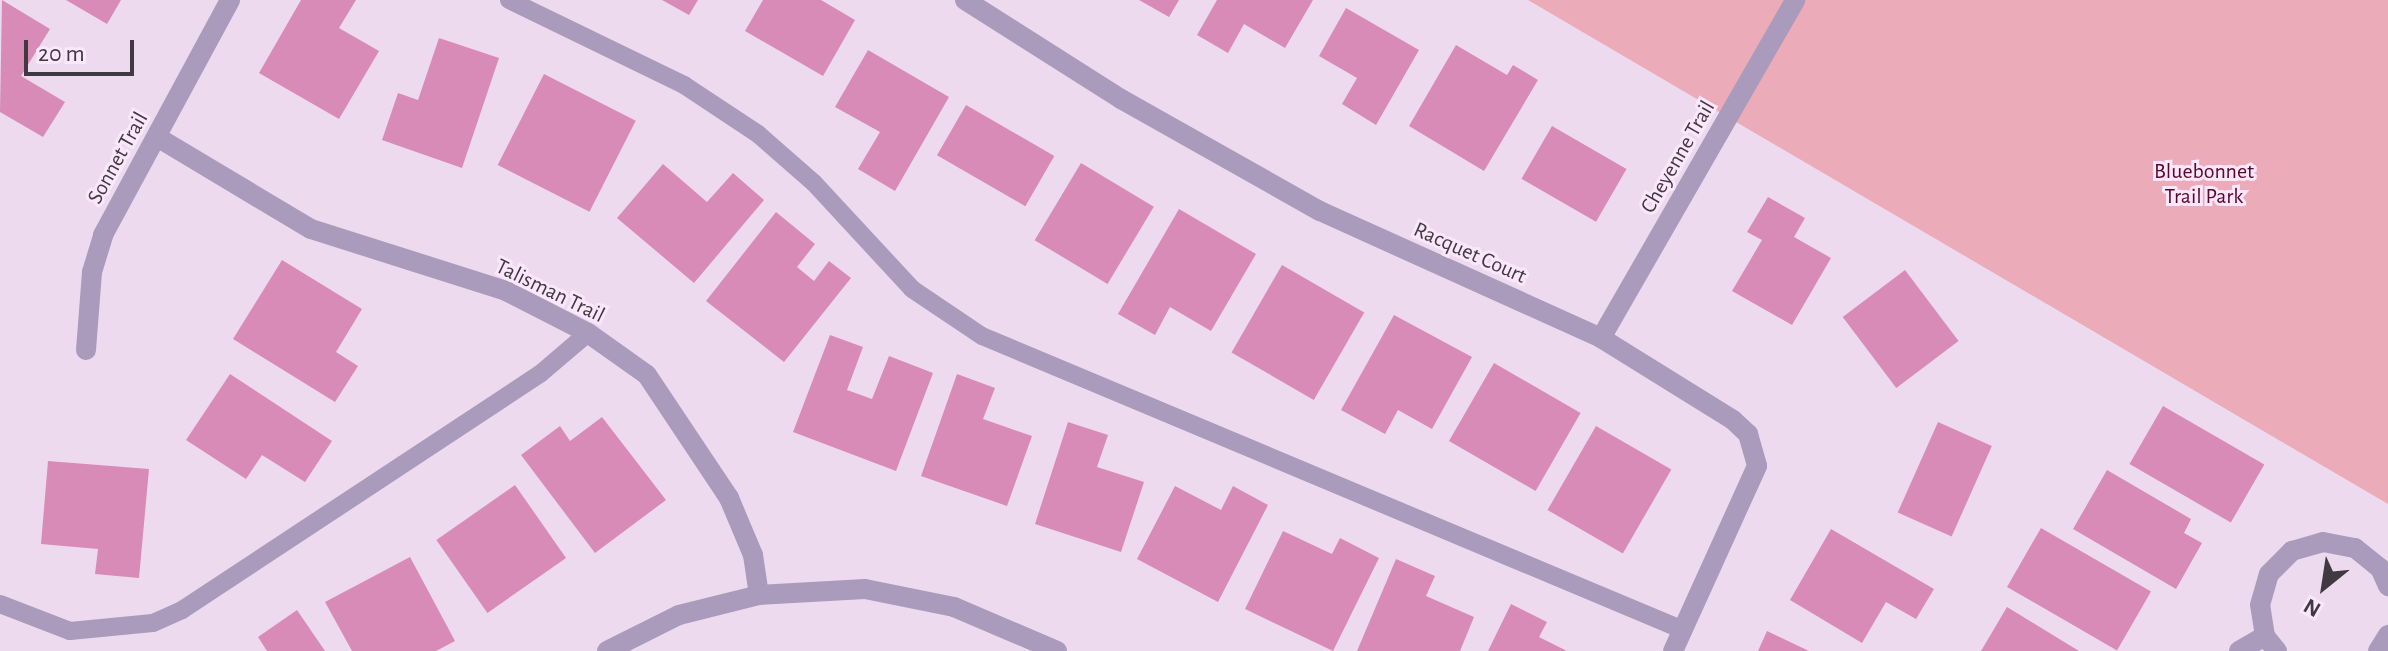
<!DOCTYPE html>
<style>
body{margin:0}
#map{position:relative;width:2388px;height:651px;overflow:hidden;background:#eedaee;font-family:"Alegreya Sans",sans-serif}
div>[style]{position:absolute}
.green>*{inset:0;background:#ecabb8}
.building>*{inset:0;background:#d98bb7;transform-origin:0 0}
.lane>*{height:18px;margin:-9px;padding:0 9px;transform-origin:9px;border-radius:9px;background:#aa9bbc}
.street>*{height:20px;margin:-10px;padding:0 10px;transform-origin:10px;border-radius:10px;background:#aa9bbc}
span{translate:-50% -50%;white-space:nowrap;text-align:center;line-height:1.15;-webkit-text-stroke:6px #fbe7fb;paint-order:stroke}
.street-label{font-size:22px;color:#413941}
.park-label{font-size:22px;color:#590927}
.north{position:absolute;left:2284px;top:547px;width:80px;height:80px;-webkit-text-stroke:6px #fbe7fb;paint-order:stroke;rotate:210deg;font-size:22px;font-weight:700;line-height:32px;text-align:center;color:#413941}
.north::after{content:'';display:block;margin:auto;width:28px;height:36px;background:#413941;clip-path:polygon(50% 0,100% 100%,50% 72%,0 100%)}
.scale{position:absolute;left:24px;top:40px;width:110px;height:36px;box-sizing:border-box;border:4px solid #413941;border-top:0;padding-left:10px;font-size:24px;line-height:28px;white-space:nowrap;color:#413941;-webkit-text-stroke:6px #fbe7fb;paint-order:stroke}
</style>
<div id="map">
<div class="green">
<div style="clip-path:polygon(1528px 0,2388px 0,2388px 504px)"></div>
</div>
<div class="building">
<div style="clip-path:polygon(2px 0,50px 29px,21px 76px,65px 102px,43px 137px,0 112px)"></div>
<div style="clip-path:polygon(66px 0,121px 0,107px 24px)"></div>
<div style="clip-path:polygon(301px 0,356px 0,339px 28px,379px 51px,339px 119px,259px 73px)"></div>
<div style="clip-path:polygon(662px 0,698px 0,689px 15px)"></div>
<div style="clip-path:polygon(763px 0,821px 0,855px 20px,823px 76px,745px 31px)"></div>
<div style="clip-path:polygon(1139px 0,1179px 0,1169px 17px)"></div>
<div style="clip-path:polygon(1217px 0,1313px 0,1285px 48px,1244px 24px,1228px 53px,1197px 35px)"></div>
<div style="clip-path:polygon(1346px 8px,1419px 50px,1376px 125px,1342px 104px,1357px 78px,1319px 56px)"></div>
<div style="clip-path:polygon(439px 38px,499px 58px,462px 168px,382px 140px,398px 93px,418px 100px)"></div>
<div style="clip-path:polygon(1456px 45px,1507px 75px,1513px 65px,1538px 80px,1484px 171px,1409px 126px)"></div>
<div style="clip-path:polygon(868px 50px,949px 97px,895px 191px,858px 169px,880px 132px,835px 107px)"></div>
<div style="left:544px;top:74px;width:103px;height:102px;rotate:27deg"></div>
<div style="left:966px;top:105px;width:102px;height:58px;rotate:30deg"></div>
<div style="left:1552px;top:126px;width:86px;height:61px;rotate:30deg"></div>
<div style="left:1081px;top:163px;width:85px;height:90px;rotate:31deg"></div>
<div style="clip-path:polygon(663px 164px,707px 202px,733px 173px,764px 200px,694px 283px,617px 218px)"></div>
<div style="clip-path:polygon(1768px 197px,1805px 218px,1794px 237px,1831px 258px,1792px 325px,1732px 291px,1762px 240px,1747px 232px)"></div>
<div style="clip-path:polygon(1179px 209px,1256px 254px,1211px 331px,1170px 307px,1155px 335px,1118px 314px)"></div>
<div style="clip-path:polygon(776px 212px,815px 244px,797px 267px,814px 281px,829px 261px,851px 278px,784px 362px,706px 301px)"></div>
<div style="clip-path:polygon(282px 260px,362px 309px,336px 352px,358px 366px,335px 402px,233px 339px)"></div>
<div style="left:1282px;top:265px;width:95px;height:101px;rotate:30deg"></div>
<div style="left:1905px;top:270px;width:89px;height:78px;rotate:53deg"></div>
<div style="clip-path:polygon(1394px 315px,1472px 357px,1432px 429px,1398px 410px,1385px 434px,1341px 410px)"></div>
<div style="clip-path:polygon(830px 335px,863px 347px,847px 390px,872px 399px,889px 356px,933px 373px,896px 471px,793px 432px)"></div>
<div style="left:1494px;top:363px;width:100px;height:90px;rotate:30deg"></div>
<div style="clip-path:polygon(230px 374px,332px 441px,305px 482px,262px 455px,246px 479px,186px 440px)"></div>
<div style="clip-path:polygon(957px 374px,995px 388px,983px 419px,1032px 436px,1007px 506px,921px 476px)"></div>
<div style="left:2163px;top:406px;width:117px;height:67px;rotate:30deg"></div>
<div style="clip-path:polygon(602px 417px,666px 500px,595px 553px,521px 455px,560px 426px,570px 441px)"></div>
<div style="clip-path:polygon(1068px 422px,1108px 435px,1097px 467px,1144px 482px,1121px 552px,1035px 524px)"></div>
<div style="left:1938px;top:422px;width:59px;height:99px;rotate:24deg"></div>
<div style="left:1596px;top:426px;width:87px;height:97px;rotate:30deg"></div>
<div style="clip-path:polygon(48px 461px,149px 469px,139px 578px,95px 574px,98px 549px,41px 544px)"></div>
<div style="clip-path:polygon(2107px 470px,2191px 519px,2184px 533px,2202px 543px,2176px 589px,2073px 529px)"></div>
<div style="left:515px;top:485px;width:89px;height:96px;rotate:55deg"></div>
<div style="clip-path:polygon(1175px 486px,1221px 510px,1233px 486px,1268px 505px,1218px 602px,1137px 559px)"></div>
<div style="left:2041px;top:528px;width:127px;height:68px;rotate:30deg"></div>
<div style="clip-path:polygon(1831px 529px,1934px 589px,1916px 619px,1886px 602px,1862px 643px,1790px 600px)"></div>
<div style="clip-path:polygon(1283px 531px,1332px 554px,1340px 538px,1379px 558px,1333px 651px,1245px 609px)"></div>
<div style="clip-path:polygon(410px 557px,455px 641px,436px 651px,352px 651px,325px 602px)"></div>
<div style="clip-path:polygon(1396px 559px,1435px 576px,1426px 596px,1474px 617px,1460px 651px,1357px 651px)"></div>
<div style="clip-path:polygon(1511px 604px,1547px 622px,1539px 637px,1567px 651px,1488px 651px)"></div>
<div style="clip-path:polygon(2007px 607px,2079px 651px,1981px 651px)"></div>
<div style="clip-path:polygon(297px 610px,325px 651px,267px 651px,258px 637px)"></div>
<div style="clip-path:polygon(1767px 631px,1809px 651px,1758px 651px)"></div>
</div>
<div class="lane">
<div style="left:509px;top:0;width:195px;rotate:25.9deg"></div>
<div style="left:684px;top:85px;width:89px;rotate:33.5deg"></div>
<div style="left:758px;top:134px;width:74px;rotate:41.2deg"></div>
<div style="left:814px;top:183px;width:144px;rotate:47.2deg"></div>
<div style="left:912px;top:289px;width:84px;rotate:33.9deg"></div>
<div style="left:982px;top:336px;width:760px;rotate:22.75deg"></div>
<div style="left:0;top:604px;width:75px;rotate:21.1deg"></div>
<div style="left:70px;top:631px;width:83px;rotate:-5.5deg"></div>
<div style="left:153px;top:623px;width:32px;rotate:-24deg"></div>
<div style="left:182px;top:610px;width:429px;rotate:-33.4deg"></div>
<div style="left:540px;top:374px;width:63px;rotate:-40.5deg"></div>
</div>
<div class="street">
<div style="left:965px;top:0;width:185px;rotate:32.4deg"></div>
<div style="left:1121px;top:99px;width:228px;rotate:29.4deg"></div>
<div style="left:1320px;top:211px;width:308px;rotate:24.3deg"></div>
<div style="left:1601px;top:338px;width:155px;rotate:31.8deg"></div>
<div style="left:1733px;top:420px;width:21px;rotate:43deg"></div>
<div style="left:1748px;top:434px;width:33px;rotate:74deg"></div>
<div style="left:1757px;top:466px;width:203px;rotate:114.4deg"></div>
<div style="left:157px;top:137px;width:179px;rotate:30.9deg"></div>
<div style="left:311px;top:229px;width:205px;rotate:17.6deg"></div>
<div style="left:506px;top:291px;width:92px;rotate:27.1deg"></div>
<div style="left:588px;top:333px;width:72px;rotate:35.4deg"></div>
<div style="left:647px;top:375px;width:148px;rotate:56.3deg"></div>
<div style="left:729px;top:498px;width:62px;rotate:67.2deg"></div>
<div style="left:753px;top:555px;width:40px;rotate:81.5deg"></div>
<div style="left:1601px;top:338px;width:390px;rotate:-60.1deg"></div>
<div style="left:86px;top:350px;width:78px;rotate:-85.6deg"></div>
<div style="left:92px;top:272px;width:39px;rotate:-73deg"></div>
<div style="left:103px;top:235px;width:267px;rotate:-61.6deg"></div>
<div style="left:607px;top:651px;width:80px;rotate:-26.6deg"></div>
<div style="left:679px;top:615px;width:82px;rotate:-14deg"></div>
<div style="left:759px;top:595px;width:106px;rotate:-3.2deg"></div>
<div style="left:865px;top:589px;width:91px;rotate:11.4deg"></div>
<div style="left:954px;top:607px;width:112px;rotate:23.1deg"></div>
<div style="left:2239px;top:651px;width:30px;rotate:-30deg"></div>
<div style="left:2277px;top:651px;width:19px;rotate:-129deg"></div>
<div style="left:2265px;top:636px;width:31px;rotate:-99deg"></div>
<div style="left:2260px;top:605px;width:32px;rotate:-74deg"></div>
<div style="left:2269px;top:574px;width:33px;rotate:-45deg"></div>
<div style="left:2292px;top:551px;width:32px;rotate:-16deg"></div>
<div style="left:2323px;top:542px;width:33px;rotate:11deg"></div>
<div style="left:2355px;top:548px;width:32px;rotate:39deg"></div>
<div style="left:2380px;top:568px;width:20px;rotate:66deg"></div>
<div style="left:2378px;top:651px;width:19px;rotate:-58deg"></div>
</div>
<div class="street-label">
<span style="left:1678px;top:157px;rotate:-60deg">Cheyenne Trail</span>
<span style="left:118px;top:158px;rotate:-61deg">Sonnet Trail</span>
<span style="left:1470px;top:253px;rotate:24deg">Racquet Court</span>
<span style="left:550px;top:291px;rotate:26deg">Talisman Trail</span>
</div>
<div class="park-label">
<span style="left:2204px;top:184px">Bluebonnet<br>Trail Park</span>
</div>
<div class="north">N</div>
<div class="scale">20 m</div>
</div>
